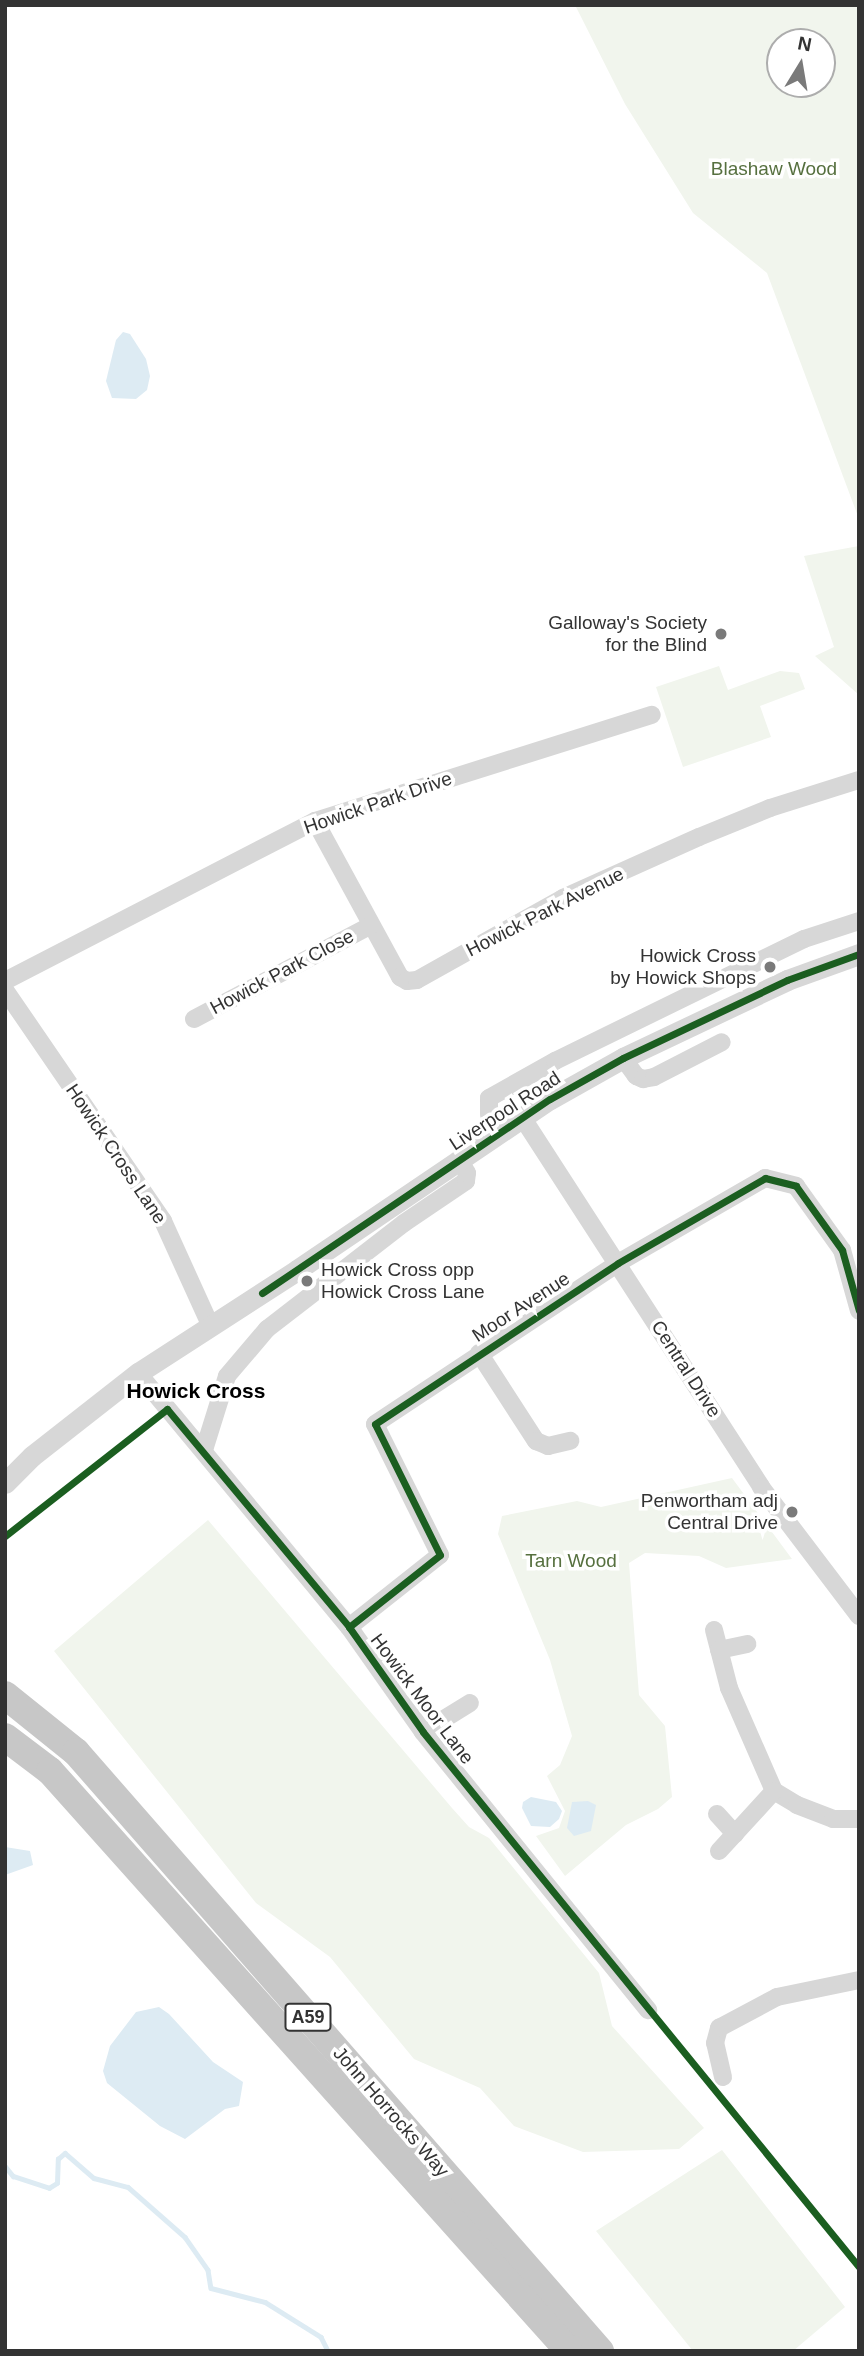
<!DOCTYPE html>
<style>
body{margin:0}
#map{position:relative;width:864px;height:2356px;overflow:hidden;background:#fff;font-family:Helvetica,sans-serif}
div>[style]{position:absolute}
.green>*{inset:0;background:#f1f5ed}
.water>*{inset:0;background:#ddebf3}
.stream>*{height:4.5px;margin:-2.25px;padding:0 2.25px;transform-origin:2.25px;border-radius:2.25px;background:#ddebf3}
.minor>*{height:18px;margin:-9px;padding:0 9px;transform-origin:9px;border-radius:9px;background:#d7d7d7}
.tertiary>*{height:21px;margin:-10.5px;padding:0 10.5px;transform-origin:10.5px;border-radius:10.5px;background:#d7d7d7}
.trunk>*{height:28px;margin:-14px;padding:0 14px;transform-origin:14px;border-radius:14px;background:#c7c7c7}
.cycleway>*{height:7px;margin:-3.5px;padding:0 3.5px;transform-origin:3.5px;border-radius:3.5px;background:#1b5e20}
.dots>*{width:19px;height:19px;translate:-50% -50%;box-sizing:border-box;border:4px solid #fff;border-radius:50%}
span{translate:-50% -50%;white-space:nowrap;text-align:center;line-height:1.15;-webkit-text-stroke:7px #fff;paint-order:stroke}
.shield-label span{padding:2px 5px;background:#fff;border:2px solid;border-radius:5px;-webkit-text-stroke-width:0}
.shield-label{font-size:18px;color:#333;font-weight:700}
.park-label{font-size:19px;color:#56703f}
.poi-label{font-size:19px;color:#333}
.right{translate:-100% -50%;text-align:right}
.left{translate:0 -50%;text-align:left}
.street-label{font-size:19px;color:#333}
.neighbourhood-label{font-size:21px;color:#000;font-weight:700}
.frame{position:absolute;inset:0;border:7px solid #333;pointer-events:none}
.north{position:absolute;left:766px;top:28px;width:70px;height:70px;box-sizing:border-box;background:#fff;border:2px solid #adadad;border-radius:50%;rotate:11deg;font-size:19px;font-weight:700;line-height:28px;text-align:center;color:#333}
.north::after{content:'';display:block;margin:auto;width:24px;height:32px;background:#7a7a7a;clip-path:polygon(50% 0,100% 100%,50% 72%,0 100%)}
</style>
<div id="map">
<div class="green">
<div style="clip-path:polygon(evenodd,575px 5px,859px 5px,859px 519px,767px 273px,693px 213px,625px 104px,575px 5px,822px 42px,822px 84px,780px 84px,780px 42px,822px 42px)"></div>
<div style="clip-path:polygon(859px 546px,859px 695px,815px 656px,834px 647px,804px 556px)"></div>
<div style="clip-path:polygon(719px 666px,728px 690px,780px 671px,799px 673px,805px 689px,760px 706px,771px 737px,683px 767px,656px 687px)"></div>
<div style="clip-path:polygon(732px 1478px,792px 1559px,726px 1568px,699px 1556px,645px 1553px,629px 1563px,639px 1695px,665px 1726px,672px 1797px,658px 1809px,626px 1825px,565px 1876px,536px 1836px,559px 1828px,565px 1811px,547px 1776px,560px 1765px,572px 1736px,550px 1660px,498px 1534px,502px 1516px,577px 1501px,601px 1507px)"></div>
<div style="clip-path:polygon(208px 1520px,452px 1808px,469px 1827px,489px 1838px,599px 1973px,612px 2026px,704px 2128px,679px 2149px,583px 2152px,514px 2126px,480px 2088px,414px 2059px,330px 1957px,256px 1903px,54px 1651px)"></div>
<div style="clip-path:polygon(722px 2150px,845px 2307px,793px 2351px,693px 2351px,596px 2231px)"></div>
</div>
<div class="water">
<div style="clip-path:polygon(123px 332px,130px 334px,146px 359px,150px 376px,147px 390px,136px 399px,112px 398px,106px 381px,116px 340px)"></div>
<div style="clip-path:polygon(531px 1797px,556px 1802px,562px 1811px,559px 1819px,550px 1827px,531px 1826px,522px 1808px,523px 1802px)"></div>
<div style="clip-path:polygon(588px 1801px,596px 1805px,591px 1831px,574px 1836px,567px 1828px,572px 1802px)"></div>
<div style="clip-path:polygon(5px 1847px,30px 1851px,33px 1865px,5px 1875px)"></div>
<div style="clip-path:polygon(159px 2007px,169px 2014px,213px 2062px,243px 2082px,239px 2106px,225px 2109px,185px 2139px,160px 2126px,107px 2083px,103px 2071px,110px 2046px,136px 2012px)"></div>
</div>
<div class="stream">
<div style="left:5px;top:2166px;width:13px;rotate:51deg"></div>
<div style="left:13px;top:2176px;width:38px;rotate:18deg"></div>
<div style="left:49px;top:2188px;width:9px;rotate:-32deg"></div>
<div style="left:57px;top:2183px;width:24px;rotate:-88deg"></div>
<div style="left:58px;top:2159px;width:9px;rotate:-41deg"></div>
<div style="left:65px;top:2153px;width:38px;rotate:41deg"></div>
<div style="left:94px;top:2178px;width:35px;rotate:15deg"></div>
<div style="left:128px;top:2187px;width:76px;rotate:41.3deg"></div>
<div style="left:185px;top:2237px;width:40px;rotate:55.1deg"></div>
<div style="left:208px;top:2270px;width:18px;rotate:81deg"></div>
<div style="left:211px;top:2288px;width:56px;rotate:14.5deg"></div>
<div style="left:265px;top:2302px;width:66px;rotate:32deg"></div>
<div style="left:321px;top:2337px;width:16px;rotate:63deg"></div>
</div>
<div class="minor">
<div style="left:315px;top:821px;width:178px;rotate:61.4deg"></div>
<div style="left:400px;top:977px;width:8px;rotate:30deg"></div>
<div style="left:407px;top:981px;width:10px;rotate:-6deg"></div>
<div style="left:417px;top:980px;width:167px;rotate:-29.3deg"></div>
<div style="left:563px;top:898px;width:149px;rotate:-24.2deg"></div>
<div style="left:699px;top:837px;width:77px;rotate:-22.2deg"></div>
<div style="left:770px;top:808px;width:93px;rotate:-17.5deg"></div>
<div style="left:5px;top:981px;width:349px;rotate:-27.3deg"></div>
<div style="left:315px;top:821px;width:353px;rotate:-17.5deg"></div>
<div style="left:5px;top:990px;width:280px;rotate:55.6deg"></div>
<div style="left:163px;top:1221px;width:116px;rotate:65.6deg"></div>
<div style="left:194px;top:1019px;width:199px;rotate:-27.9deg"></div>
<div style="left:623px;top:1058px;width:22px;rotate:54deg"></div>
<div style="left:636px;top:1076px;width:8px;rotate:23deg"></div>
<div style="left:643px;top:1079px;width:11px;rotate:-10deg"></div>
<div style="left:654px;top:1077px;width:76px;rotate:-27.2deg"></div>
<div style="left:522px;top:1117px;width:440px;rotate:57.1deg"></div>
<div style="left:761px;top:1487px;width:162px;rotate:52.8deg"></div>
<div style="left:494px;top:1135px;width:22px;rotate:-103deg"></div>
<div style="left:489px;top:1114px;width:16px;rotate:-90deg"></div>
<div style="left:489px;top:1098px;width:76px;rotate:-29.3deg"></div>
<div style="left:555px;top:1061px;width:277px;rotate:-26.1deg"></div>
<div style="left:804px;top:939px;width:58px;rotate:-18.1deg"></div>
<div style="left:479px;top:1353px;width:105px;rotate:57.1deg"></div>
<div style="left:536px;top:1441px;width:13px;rotate:23deg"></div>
<div style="left:548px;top:1446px;width:23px;rotate:-13deg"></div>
<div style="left:138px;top:1373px;width:330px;rotate:50.3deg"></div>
<div style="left:349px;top:1627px;width:128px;rotate:54.8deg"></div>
<div style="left:423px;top:1732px;width:358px;rotate:51deg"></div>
<div style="left:204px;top:1450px;width:77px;rotate:-72.7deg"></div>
<div style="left:227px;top:1376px;width:62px;rotate:-49.6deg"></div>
<div style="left:267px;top:1329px;width:173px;rotate:-37.7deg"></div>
<div style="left:404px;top:1223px;width:75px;rotate:-34.1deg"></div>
<div style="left:466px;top:1181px;width:8px;rotate:-83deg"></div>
<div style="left:467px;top:1173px;width:16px;rotate:-120deg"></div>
<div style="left:349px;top:1627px;width:116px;rotate:-38.4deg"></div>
<div style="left:440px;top:1555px;width:146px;rotate:-116.4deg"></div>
<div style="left:375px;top:1424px;width:291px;rotate:-33.5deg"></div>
<div style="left:618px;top:1263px;width:170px;rotate:-30deg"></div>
<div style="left:765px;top:1178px;width:32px;rotate:14deg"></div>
<div style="left:796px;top:1186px;width:79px;rotate:54.3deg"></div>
<div style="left:842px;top:1250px;width:63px;rotate:74.4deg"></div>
<div style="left:714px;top:1630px;width:60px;rotate:75.5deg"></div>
<div style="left:729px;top:1688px;width:112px;rotate:66.4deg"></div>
<div style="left:774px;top:1791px;width:27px;rotate:31deg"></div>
<div style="left:797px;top:1805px;width:39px;rotate:21deg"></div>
<div style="left:833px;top:1819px;width:26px"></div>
<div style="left:719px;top:1650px;width:29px;rotate:-12deg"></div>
<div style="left:423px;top:1732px;width:55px;rotate:-31.7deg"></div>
<div style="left:717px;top:1814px;width:27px;rotate:48deg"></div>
<div style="left:719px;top:1851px;width:81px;rotate:-47.5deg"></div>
<div style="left:723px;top:2077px;width:35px;rotate:-103deg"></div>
<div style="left:715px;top:2043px;width:16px;rotate:-75deg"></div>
<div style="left:719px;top:2028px;width:66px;rotate:-28.1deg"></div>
<div style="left:777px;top:1997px;width:84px;rotate:-11.7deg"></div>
</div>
<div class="tertiary">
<div style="left:5px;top:1483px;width:38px;rotate:-45deg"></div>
<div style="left:32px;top:1456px;width:135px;rotate:-38.1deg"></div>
<div style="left:138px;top:1373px;width:189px;rotate:-32.9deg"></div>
<div style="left:297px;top:1270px;width:305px;rotate:-34.1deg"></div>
<div style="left:550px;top:1099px;width:84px;rotate:-29.3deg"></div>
<div style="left:623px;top:1058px;width:182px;rotate:-25.4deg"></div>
<div style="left:787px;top:980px;width:77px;rotate:-19.9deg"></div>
</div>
<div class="trunk">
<div style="left:5px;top:1695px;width:91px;rotate:38.8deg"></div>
<div style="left:76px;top:1752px;width:796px;rotate:48.82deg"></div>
<div style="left:5px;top:1737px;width:56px;rotate:37.1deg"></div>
<div style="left:50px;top:1771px;width:778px;rotate:48.18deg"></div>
</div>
<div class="cycleway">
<div style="left:262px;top:1293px;width:347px;rotate:-34deg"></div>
<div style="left:550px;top:1099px;width:84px;rotate:-29.3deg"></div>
<div style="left:623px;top:1058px;width:182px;rotate:-25.4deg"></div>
<div style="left:787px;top:980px;width:77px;rotate:-19.9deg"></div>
<div style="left:5px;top:1536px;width:206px;rotate:-38.1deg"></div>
<div style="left:167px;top:1409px;width:284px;rotate:50.1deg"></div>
<div style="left:349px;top:1627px;width:128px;rotate:54.8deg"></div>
<div style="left:423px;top:1732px;width:690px;rotate:50.82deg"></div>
<div style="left:349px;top:1627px;width:116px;rotate:-38.4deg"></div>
<div style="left:440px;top:1555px;width:146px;rotate:-116.4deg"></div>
<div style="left:375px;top:1424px;width:291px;rotate:-33.5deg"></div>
<div style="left:618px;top:1263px;width:170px;rotate:-30deg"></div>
<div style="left:765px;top:1178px;width:32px;rotate:14deg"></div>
<div style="left:796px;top:1186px;width:79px;rotate:54.3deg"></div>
<div style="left:842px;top:1250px;width:63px;rotate:74.4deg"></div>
</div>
<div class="dots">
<div style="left:721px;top:634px;background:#7a7a7a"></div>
<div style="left:770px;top:967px;background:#7a7a7a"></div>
<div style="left:307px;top:1281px;background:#7a7a7a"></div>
<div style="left:792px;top:1512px;background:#7a7a7a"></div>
</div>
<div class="shield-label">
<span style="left:308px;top:2017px">A59</span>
</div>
<div class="park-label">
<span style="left:774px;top:169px">Blashaw Wood</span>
<span style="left:571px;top:1561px">Tarn Wood</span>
</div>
<div class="poi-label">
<span class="right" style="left:707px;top:634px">Galloway's Society<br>for the Blind</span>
<span class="right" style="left:756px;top:967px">Howick Cross<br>by Howick Shops</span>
<span class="left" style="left:321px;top:1281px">Howick Cross opp<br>Howick Cross Lane</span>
<span class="right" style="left:778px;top:1512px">Penwortham adj<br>Central Drive</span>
</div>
<div class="street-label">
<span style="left:378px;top:803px;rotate:-19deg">Howick Park Drive</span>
<span style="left:545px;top:912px;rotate:-27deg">Howick Park Avenue</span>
<span style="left:282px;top:972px;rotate:-28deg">Howick Park Close</span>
<span style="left:505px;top:1111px;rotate:-33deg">Liverpool Road</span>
<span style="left:116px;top:1154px;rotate:56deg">Howick Cross Lane</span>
<span style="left:521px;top:1307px;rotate:-33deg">Moor Avenue</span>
<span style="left:686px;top:1369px;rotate:57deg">Central Drive</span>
<span style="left:422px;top:1699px;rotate:53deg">Howick Moor Lane</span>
<span style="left:391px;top:2112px;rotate:49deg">John Horrocks Way</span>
</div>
<div class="neighbourhood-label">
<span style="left:196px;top:1391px">Howick Cross</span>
</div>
<div class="frame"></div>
<div class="north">N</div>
</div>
